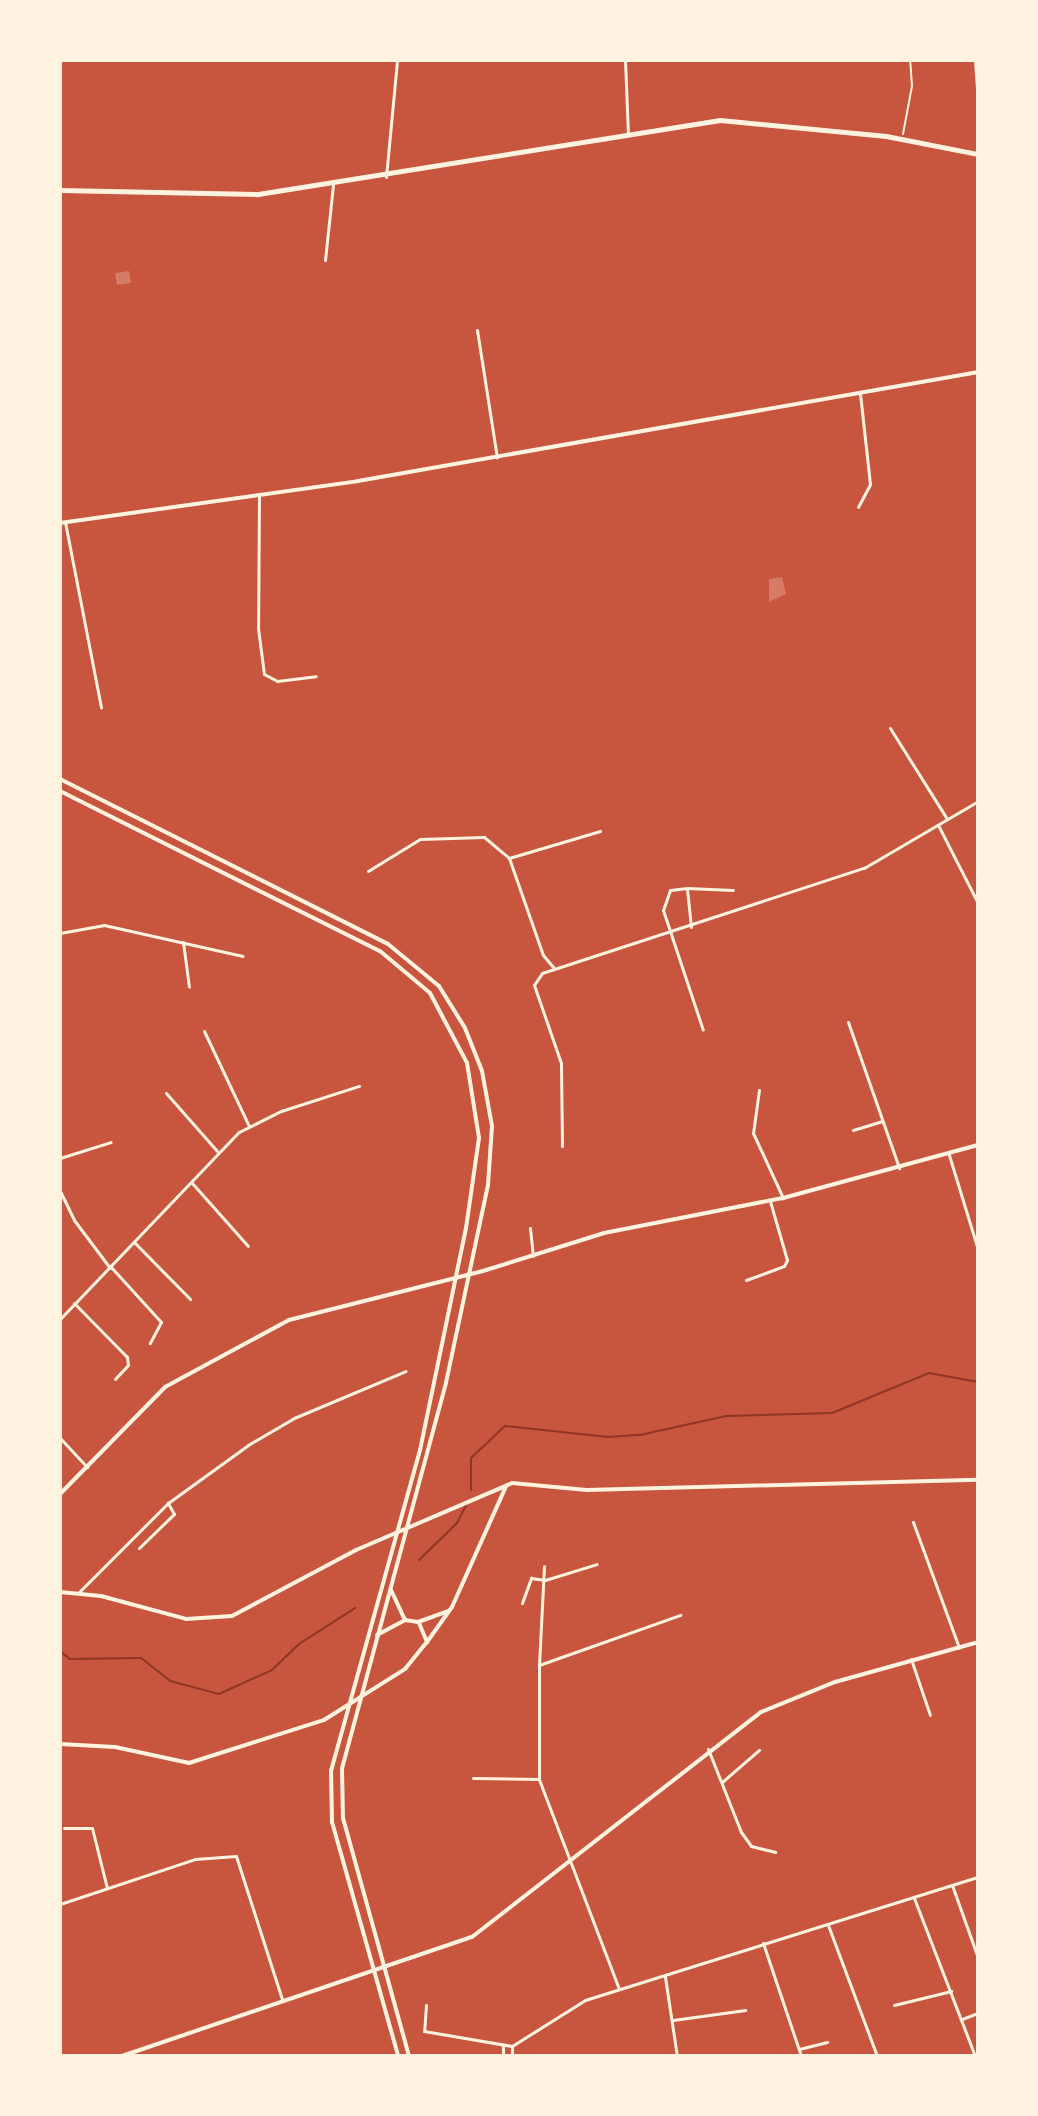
<!DOCTYPE html>
<style>
body{margin:0}
#map{position:relative;width:1038px;height:2116px;overflow:hidden;background:#c8553d;font-family:"PT Sans Narrow",sans-serif}
div>[style]{position:absolute}
.stream>*{height:2px;margin:-1px;padding:0 1px;transform-origin:1px;border-radius:1px;background:#8f3625}
.building>*{inset:0;background:#d67c66;transform-origin:0 0}
.path>*{height:2px;margin:-1px;padding:0 1px;transform-origin:1px;border-radius:1px;background:#fff3e0}
.minor>*{height:3px;margin:-1.5px;padding:0 1.5px;transform-origin:1.5px;border-radius:1.5px;background:#fff3e0}
.tertiary>*{height:4px;margin:-2px;padding:0 2px;transform-origin:2px;border-radius:2px;background:#fff3e0}
.secondary>*{height:4px;margin:-2px;padding:0 2px;transform-origin:2px;border-radius:2px;background:#fff3e0}
.primary>*{height:5px;margin:-2.5px;padding:0 2.5px;transform-origin:2.5px;border-radius:2.5px;background:#fff3e0}
span{translate:-50% -50%;white-space:nowrap;text-align:center;line-height:1.15;-webkit-text-stroke:7px #fff3e0;paint-order:stroke}
.frame{position:absolute;inset:0;border:62px solid #fff3e0;pointer-events:none}
</style>
<div id="map">
<div class="stream">
<div style="left:471px;top:1490px;width:32px;rotate:-90deg"></div>
<div style="left:471px;top:1458px;width:47px;rotate:-43.3deg"></div>
<div style="left:505px;top:1426px;width:104px;rotate:6.1deg"></div>
<div style="left:608px;top:1437px;width:32px;rotate:-4deg"></div>
<div style="left:640px;top:1435px;width:88px;rotate:-12.5deg"></div>
<div style="left:726px;top:1416px;width:106px;rotate:-1.6deg"></div>
<div style="left:832px;top:1413px;width:105px;rotate:-22.4deg"></div>
<div style="left:929px;top:1373px;width:50px;rotate:10.4deg"></div>
<div style="left:419px;top:1560px;width:53px;rotate:-44.2deg"></div>
<div style="left:457px;top:1523px;width:20px;rotate:-63deg"></div>
<div style="left:60px;top:1651px;width:13px;rotate:39deg"></div>
<div style="left:70px;top:1659px;width:71px;rotate:-0.8deg"></div>
<div style="left:141px;top:1658px;width:37px;rotate:38deg"></div>
<div style="left:170px;top:1681px;width:51px;rotate:14.9deg"></div>
<div style="left:219px;top:1694px;width:58px;rotate:-24.4deg"></div>
<div style="left:272px;top:1670px;width:37px;rotate:-44deg"></div>
<div style="left:299px;top:1644px;width:67px;rotate:-32.7deg"></div>
</div>
<div class="building">
<div style="left:129px;top:271px;width:12px;height:14px;rotate:81deg"></div>
<div style="clip-path:polygon(782px 577px,786px 594px,769px 602px,769px 579px)"></div>
</div>
<div class="path">
<div style="left:903px;top:134px;width:49px;rotate:-79.4deg"></div>
<div style="left:912px;top:86px;width:26px;rotate:-94deg"></div>
</div>
<div class="minor">
<div style="left:625px;top:60px;width:75px;rotate:87.7deg"></div>
<div style="left:975px;top:60px;width:39px;rotate:86deg"></div>
<div style="left:386px;top:177px;width:118px;rotate:-84.6deg"></div>
<div style="left:325px;top:260px;width:75px;rotate:-83.9deg"></div>
<div style="left:477px;top:330px;width:129px;rotate:81.1deg"></div>
<div style="left:259px;top:495px;width:133px;rotate:90.4deg"></div>
<div style="left:258px;top:628px;width:46px;rotate:82.6deg"></div>
<div style="left:264px;top:674px;width:15px;rotate:28deg"></div>
<div style="left:277px;top:681px;width:39px;rotate:-7deg"></div>
<div style="left:858px;top:507px;width:26px;rotate:-62deg"></div>
<div style="left:870px;top:484px;width:92px;rotate:-96.3deg"></div>
<div style="left:65px;top:522px;width:189px;rotate:79deg"></div>
<div style="left:890px;top:728px;width:107px;rotate:57.9deg"></div>
<div style="left:938px;top:825px;width:88px;rotate:62.9deg"></div>
<div style="left:509px;top:858px;width:103px;rotate:70.7deg"></div>
<div style="left:543px;top:955px;width:16px;rotate:50deg"></div>
<div style="left:368px;top:871px;width:61px;rotate:-31.6deg"></div>
<div style="left:420px;top:839px;width:64px;rotate:-1.8deg"></div>
<div style="left:484px;top:837px;width:33px;rotate:40deg"></div>
<div style="left:509px;top:858px;width:95px;rotate:-16.5deg"></div>
<div style="left:687px;top:888px;width:17px;rotate:173deg"></div>
<div style="left:670px;top:890px;width:21px;rotate:109deg"></div>
<div style="left:663px;top:910px;width:126px;rotate:71.6deg"></div>
<div style="left:691px;top:927px;width:39px;rotate:-96deg"></div>
<div style="left:687px;top:888px;width:46px;rotate:2.5deg"></div>
<div style="left:60px;top:933px;width:45px;rotate:-10.3deg"></div>
<div style="left:104px;top:925px;width:142px;rotate:12.6deg"></div>
<div style="left:183px;top:942px;width:45px;rotate:82.4deg"></div>
<div style="left:848px;top:1022px;width:155px;rotate:70.7deg"></div>
<div style="left:204px;top:1031px;width:105px;rotate:64.7deg"></div>
<div style="left:759px;top:1090px;width:43px;rotate:97.9deg"></div>
<div style="left:753px;top:1133px;width:72px;rotate:65.2deg"></div>
<div style="left:166px;top:1093px;width:77px;rotate:48.7deg"></div>
<div style="left:853px;top:1130px;width:30px;rotate:-17deg"></div>
<div style="left:562px;top:1146px;width:83px;rotate:-90.7deg"></div>
<div style="left:561px;top:1063px;width:83px;rotate:-109.1deg"></div>
<div style="left:534px;top:985px;width:14px;rotate:-56deg"></div>
<div style="left:542px;top:973px;width:339px;rotate:-18.1deg"></div>
<div style="left:864px;top:868px;width:132px;rotate:-30.4deg"></div>
<div style="left:949px;top:1155px;width:99px;rotate:73deg"></div>
<div style="left:60px;top:1158px;width:53px;rotate:-17.4deg"></div>
<div style="left:192px;top:1183px;width:84px;rotate:48.4deg"></div>
<div style="left:60px;top:1191px;width:32px;rotate:64deg"></div>
<div style="left:74px;top:1220px;width:60px;rotate:53.1deg"></div>
<div style="left:530px;top:1228px;width:28px;rotate:84deg"></div>
<div style="left:134px;top:1242px;width:80px;rotate:45.5deg"></div>
<div style="left:111px;top:1267px;width:74px;rotate:47.7deg"></div>
<div style="left:161px;top:1322px;width:24px;rotate:118deg"></div>
<div style="left:746px;top:1280px;width:40px;rotate:-20.2deg"></div>
<div style="left:784px;top:1266px;width:7px;rotate:-63deg"></div>
<div style="left:787px;top:1260px;width:61px;rotate:-106.1deg"></div>
<div style="left:74px;top:1303px;width:76px;rotate:45.5deg"></div>
<div style="left:127px;top:1357px;width:8px;rotate:83deg"></div>
<div style="left:128px;top:1365px;width:19px;rotate:133deg"></div>
<div style="left:60px;top:1319px;width:259px;rotate:-46.3deg"></div>
<div style="left:239px;top:1132px;width:47px;rotate:-26.6deg"></div>
<div style="left:281px;top:1111px;width:82px;rotate:-17.8deg"></div>
<div style="left:60px;top:1438px;width:40px;rotate:47deg"></div>
<div style="left:913px;top:1522px;width:134px;rotate:69.9deg"></div>
<div style="left:139px;top:1548px;width:49px;rotate:-44.2deg"></div>
<div style="left:174px;top:1514px;width:13px;rotate:-119deg"></div>
<div style="left:78px;top:1593px;width:127px;rotate:-45deg"></div>
<div style="left:168px;top:1503px;width:99px;rotate:-35.9deg"></div>
<div style="left:248px;top:1445px;width:53px;rotate:-30.4deg"></div>
<div style="left:294px;top:1418px;width:121px;rotate:-22.8deg"></div>
<div style="left:522px;top:1603px;width:27px;rotate:-70deg"></div>
<div style="left:531px;top:1578px;width:14px;rotate:8deg"></div>
<div style="left:545px;top:1580px;width:54px;rotate:-17.1deg"></div>
<div style="left:911px;top:1659px;width:59px;rotate:71.3deg"></div>
<div style="left:539px;top:1665px;width:99px;rotate:-87.1deg"></div>
<div style="left:708px;top:1749px;width:89px;rotate:68.3deg"></div>
<div style="left:741px;top:1832px;width:17px;rotate:54deg"></div>
<div style="left:751px;top:1846px;width:25px;rotate:14deg"></div>
<div style="left:473px;top:1778px;width:66px;rotate:0.9deg"></div>
<div style="left:722px;top:1782px;width:49px;rotate:-40.9deg"></div>
<div style="left:64px;top:1828px;width:28px"></div>
<div style="left:92px;top:1828px;width:62px;rotate:76deg"></div>
<div style="left:952px;top:1885px;width:77px;rotate:70.4deg"></div>
<div style="left:914px;top:1898px;width:169px;rotate:68.9deg"></div>
<div style="left:60px;top:1904px;width:142px;rotate:-18.4deg"></div>
<div style="left:195px;top:1859px;width:41px;rotate:-4.2deg"></div>
<div style="left:236px;top:1856px;width:150px;rotate:72.2deg"></div>
<div style="left:828px;top:1925px;width:140px;rotate:69.5deg"></div>
<div style="left:763px;top:1943px;width:119px;rotate:71.4deg"></div>
<div style="left:665px;top:1977px;width:80px;rotate:81.4deg"></div>
<div style="left:619px;top:1989px;width:225px;rotate:-110.9deg"></div>
<div style="left:539px;top:1779px;width:114px;rotate:-90deg"></div>
<div style="left:539px;top:1665px;width:150px;rotate:-19.5deg"></div>
<div style="left:426px;top:2005px;width:26px;rotate:94deg"></div>
<div style="left:424px;top:2031px;width:89px;rotate:9.7deg"></div>
<div style="left:512px;top:2046px;width:86px;rotate:-32.2deg"></div>
<div style="left:585px;top:2000px;width:412px;rotate:-17.4deg"></div>
<div style="left:894px;top:2005px;width:59px;rotate:-13.8deg"></div>
<div style="left:962px;top:2019px;width:17px;rotate:-21deg"></div>
<div style="left:673px;top:2020px;width:73px;rotate:-7.9deg"></div>
<div style="left:512px;top:2046px;width:10px;rotate:90deg"></div>
<div style="left:799px;top:2049px;width:29px;rotate:-14deg"></div>
<div style="left:503px;top:2056px;width:11px;rotate:-90deg"></div>
</div>
<div class="tertiary">
<div style="left:60px;top:523px;width:301px;rotate:-8deg"></div>
<div style="left:358px;top:481px;width:630px;rotate:-9.97deg"></div>
<div style="left:60px;top:1494px;width:150px;rotate:-45.5deg"></div>
<div style="left:165px;top:1387px;width:141px;rotate:-28.4deg"></div>
<div style="left:289px;top:1320px;width:200px;rotate:-14.2deg"></div>
<div style="left:483px;top:1271px;width:127px;rotate:-17.4deg"></div>
<div style="left:604px;top:1233px;width:182px;rotate:-11.1deg"></div>
<div style="left:783px;top:1198px;width:202px;rotate:-15.2deg"></div>
<div style="left:60px;top:1744px;width:55px;rotate:3.1deg"></div>
<div style="left:115px;top:1747px;width:76px;rotate:12.2deg"></div>
<div style="left:189px;top:1763px;width:142px;rotate:-17.7deg"></div>
<div style="left:324px;top:1720px;width:96px;rotate:-32.2deg"></div>
<div style="left:405px;top:1669px;width:35px;rotate:-51deg"></div>
<div style="left:427px;top:1642px;width:43px;rotate:-54.5deg"></div>
<div style="left:452px;top:1607px;width:133px;rotate:-65.9deg"></div>
</div>
<div class="secondary">
<div style="left:60px;top:779px;width:367px;rotate:26.7deg"></div>
<div style="left:388px;top:944px;width:66px;rotate:39.5deg"></div>
<div style="left:439px;top:986px;width:49px;rotate:58.2deg"></div>
<div style="left:465px;top:1028px;width:46px;rotate:68.4deg"></div>
<div style="left:482px;top:1071px;width:56px;rotate:79.7deg"></div>
<div style="left:492px;top:1126px;width:59px;rotate:93.9deg"></div>
<div style="left:488px;top:1185px;width:202px;rotate:102deg"></div>
<div style="left:446px;top:1383px;width:399px;rotate:105.1deg"></div>
<div style="left:342px;top:1768px;width:50px;rotate:88.9deg"></div>
<div style="left:343px;top:1818px;width:247px;rotate:74.5deg"></div>
<div style="left:60px;top:791px;width:358px;rotate:26.6deg"></div>
<div style="left:380px;top:951px;width:65px;rotate:40deg"></div>
<div style="left:430px;top:993px;width:79px;rotate:62.1deg"></div>
<div style="left:467px;top:1063px;width:76px;rotate:80.9deg"></div>
<div style="left:479px;top:1138px;width:91px;rotate:98.2deg"></div>
<div style="left:466px;top:1228px;width:227px;rotate:101.7deg"></div>
<div style="left:420px;top:1450px;width:332px;rotate:105.5deg"></div>
<div style="left:331px;top:1770px;width:52px;rotate:88.9deg"></div>
<div style="left:332px;top:1822px;width:243px;rotate:74.2deg"></div>
<div style="left:391px;top:1590px;width:33px;rotate:65deg"></div>
<div style="left:60px;top:1592px;width:41px;rotate:5.6deg"></div>
<div style="left:101px;top:1596px;width:88px;rotate:15.1deg"></div>
<div style="left:186px;top:1619px;width:46px;rotate:-3.7deg"></div>
<div style="left:232px;top:1616px;width:140px;rotate:-28deg"></div>
<div style="left:356px;top:1550px;width:170px;rotate:-23.2deg"></div>
<div style="left:512px;top:1483px;width:75px;rotate:5.3deg"></div>
<div style="left:587px;top:1490px;width:391px;rotate:-1.5deg"></div>
<div style="left:419px;top:1623px;width:21px;rotate:67deg"></div>
<div style="left:377px;top:1635px;width:32px;rotate:-28deg"></div>
<div style="left:405px;top:1620px;width:13px;rotate:9deg"></div>
<div style="left:418px;top:1622px;width:32px;rotate:-20deg"></div>
<div style="left:122px;top:2056px;width:370px;rotate:-18.8deg"></div>
<div style="left:472px;top:1937px;width:366px;rotate:-37.9deg"></div>
<div style="left:761px;top:1712px;width:80px;rotate:-22.1deg"></div>
<div style="left:835px;top:1682px;width:148px;rotate:-15.6deg"></div>
</div>
<div class="primary">
<div style="left:60px;top:190px;width:198px;rotate:1.2deg"></div>
<div style="left:258px;top:194px;width:468px;rotate:-9.1deg"></div>
<div style="left:720px;top:120px;width:167px;rotate:5.5deg"></div>
<div style="left:886px;top:136px;width:94px;rotate:11.1deg"></div>
</div>
<div class="frame"></div>
</div>
